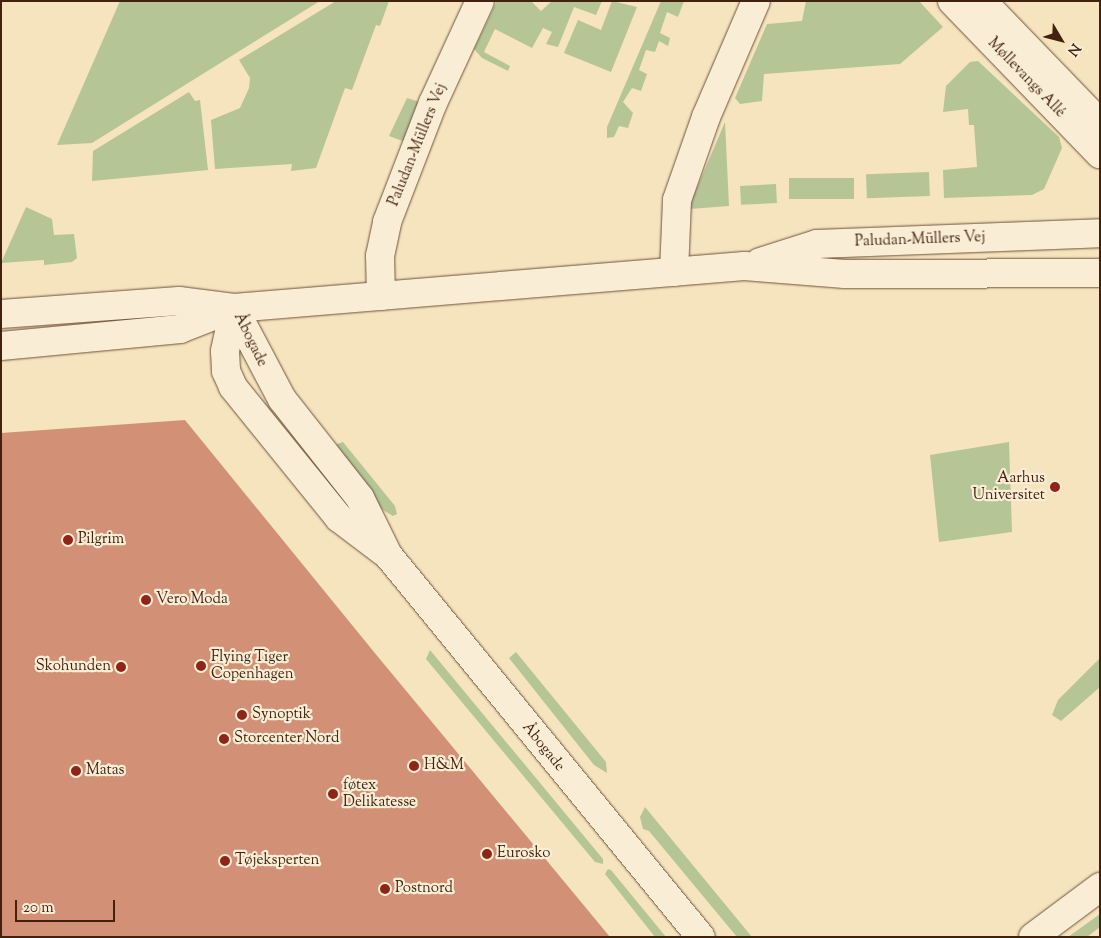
<!DOCTYPE html>
<meta charset="utf-8">
<style>
body{margin:0}
#map{position:relative;width:1101px;height:938px;overflow:hidden;background:#f6e4be;font-family:"Sorts Mill Goudy",serif}
div>[style]{position:absolute}
.green>*{inset:0;background:#b6c596;transform-origin:0 0}
.building>*{inset:0;background:#d29176}
.roads{filter:drop-shadow(0 0 1px #6f523b) drop-shadow(0 0 1px #6f523b)}
.minor>*{height:28px;margin:-14px;padding:0 14px;transform-origin:14px;border-radius:14px;background:#f9edd5}
.tertiary>*{height:28px;margin:-14px;padding:0 14px;transform-origin:14px;border-radius:14px;background:#f9edd5}
.dots>*{width:14px;height:14px;translate:-50% -50%;box-sizing:border-box;border:2px solid #f9edd5;border-radius:50%}
span{translate:-50% -50%;white-space:nowrap;text-align:center;line-height:1.15;-webkit-text-stroke:4.5px #f9edd5;paint-order:stroke}
.street-label{font-size:15px;color:#42220f}
.poi-label{font-size:15px;color:#42220f}
.right{translate:-100% -50%;text-align:right}
.left{translate:0 -50%;text-align:left}
.frame{position:absolute;inset:0;border:2px solid #42220f;pointer-events:none}
.north{position:absolute;left:1036px;top:15px;width:50px;height:50px;-webkit-text-stroke:4px #f9edd5;paint-order:stroke;rotate:127deg;font-size:14px;font-weight:700;line-height:20px;text-align:center;color:#42220f}
.north::after{content:'';display:block;margin:auto;width:18px;height:22px;background:#42220f;clip-path:polygon(50% 0,100% 100%,50% 72%,0 100%)}
.scale{position:absolute;left:15px;top:900px;width:100px;height:22px;box-sizing:border-box;border:2px solid #42220f;border-top:0;padding-left:6px;font-size:15px;line-height:18px;white-space:nowrap;color:#42220f;-webkit-text-stroke:4px #f9edd5;paint-order:stroke}
</style>
<div id="map">
<div class="green">
<div style="clip-path:polygon(120px 1px,320px 1px,92px 143px,57px 145px)"></div>
<div style="clip-path:polygon(336px 1px,389px 1px,380px 26px,376px 25px,352px 90px,345px 88px,316px 168px,291px 171px,292px 164px,215px 169px,211px 120px,240px 108px,249px 88px,250px 78px,239px 60px)"></div>
<div style="clip-path:polygon(497px 1px,531px 1px,541px 11px,552px 1px,602px 1px,596px 15px,574px 7px,558px 47px,546px 44px,552px 32px,543px 28px,532px 48px,495px 29px,484px 52px,510px 66px,508px 71px,482px 58px,474px 49px)"></div>
<div style="clip-path:polygon(612px 1px,637px 7px,611px 72px,564px 53px,578px 20px,601px 30px)"></div>
<div style="clip-path:polygon(661px 1px,684px 1px,678px 17px,667px 12px,660px 33px,670px 38px,668px 46px,659px 41px,655px 52px,646px 50px,639px 70px,647px 74px,641px 91px,632px 88px,623px 102px,633px 113px,628px 128px,619px 126px,614px 137px,607px 138px,607px 127px)"></div>
<div style="clip-path:polygon(806px 1px,919px 1px,943px 27px,900px 64px,764px 74px,762px 101px,740px 104px,735px 98px,767px 24px,802px 21px)"></div>
<div style="clip-path:polygon(978px 61px,1059px 137px,1062px 148px,1044px 189px,1032px 195px,944px 198px,943px 170px,977px 167px,974px 125px,969px 125px,968px 109px,943px 112px,946px 86px,970px 62px)"></div>
<div style="clip-path:polygon(189px 92px,195px 101px,200px 100px,208px 170px,92px 181px,93px 151px)"></div>
<div style="clip-path:polygon(407px 98px,423px 103px,408px 143px,389px 136px)"></div>
<div style="clip-path:polygon(725px 122px,729px 206px,690px 209px,693px 197px)"></div>
<div style="left:929px;top:172px;width:24px;height:63px;rotate:88deg"></div>
<div style="left:854px;top:178px;width:21px;height:65px;rotate:90deg"></div>
<div style="left:776px;top:184px;width:19px;height:36px;rotate:87deg"></div>
<div style="clip-path:polygon(26px 207px,52px 219px,54px 235px,74px 234px,77px 258px,72px 262px,44px 265px,44px 260px,1px 263px)"></div>
<div style="clip-path:polygon(343px 442px,395px 506px,397px 514px,393px 516px,383px 510px,334px 451px,337px 444px)"></div>
<div style="clip-path:polygon(1009px 442px,1012px 532px,939px 542px,930px 455px)"></div>
<div style="clip-path:polygon(430px 650px,603px 859px,603px 864px,595px 862px,426px 659px)"></div>
<div style="clip-path:polygon(516px 652px,606px 762px,607px 773px,594px 765px,509px 658px)"></div>
<div style="clip-path:polygon(1100px 658px,1100px 687px,1061px 721px,1052px 715px,1058px 700px)"></div>
<div style="clip-path:polygon(645px 807px,752px 937px,737px 937px,649px 831px,643px 829px,640px 817px)"></div>
<div style="clip-path:polygon(608px 869px,611px 870px,666px 937px,655px 937px,605px 874px)"></div>
<div style="clip-path:polygon(1100px 914px,1100px 927px,1087px 937px,1068px 937px)"></div>
</div>
<div class="building">
<div style="clip-path:polygon(185px 420px,374px 652px,610px 937px,1px 937px,1px 433px)"></div>
</div>
<div class="roads">
<div class="minor">
<div style="left:952px;top:1px;width:213px;rotate:46deg"></div>
<div style="left:982px;top:1px;width:170px;rotate:46deg"></div>
<div style="left:674px;top:272px;width:72px;rotate:-87.6deg"></div>
<div style="left:677px;top:200px;width:88px;rotate:-70.7deg"></div>
<div style="left:706px;top:117px;width:126px;rotate:-66.7deg"></div>
<div style="left:381px;top:296px;width:40px;rotate:-91.4deg"></div>
<div style="left:380px;top:256px;width:35px;rotate:-78deg"></div>
<div style="left:387px;top:222px;width:128px;rotate:-68.9deg"></div>
<div style="left:433px;top:103px;width:112px;rotate:-65.3deg"></div>
<div style="left:234px;top:308px;width:103px;rotate:62.2deg"></div>
<div style="left:282px;top:399px;width:126px;rotate:51.8deg"></div>
<div style="left:360px;top:498px;width:64px;rotate:63.8deg"></div>
<div style="left:388px;top:555px;width:494px;rotate:50.7deg"></div>
<div style="left:234px;top:308px;width:44px;rotate:101.8deg"></div>
<div style="left:225px;top:351px;width:20px;rotate:87deg"></div>
<div style="left:226px;top:371px;width:17px;rotate:66deg"></div>
<div style="left:233px;top:387px;width:169px;rotate:51deg"></div>
<div style="left:339px;top:518px;width:56px;rotate:37.1deg"></div>
<div style="left:1033px;top:937px;width:84px;rotate:-36.7deg"></div>
</div>
<div class="tertiary">
<div style="left:760px;top:262px;width:60px;rotate:-17.5deg"></div>
<div style="left:817px;top:244px;width:283px;rotate:-2.2deg"></div>
<div style="left:1px;top:314px;width:178px;rotate:-4.2deg"></div>
<div style="left:179px;top:301px;width:55px;rotate:7.3deg"></div>
<div style="left:234px;top:308px;width:512px;rotate:-4.71deg"></div>
<div style="left:744px;top:266px;width:101px;rotate:4.5deg"></div>
<div style="left:845px;top:274px;width:255px;rotate:-0.2deg"></div>
<div style="left:1px;top:346px;width:180px;rotate:-5.4deg"></div>
<div style="left:180px;top:329px;width:55px;rotate:-21.4deg"></div>
</div>
</div>
<div class="dots">
<div style="left:1055px;top:487px;background:#8f2418"></div>
<div style="left:68px;top:540px;background:#8f2418"></div>
<div style="left:146px;top:600px;background:#8f2418"></div>
<div style="left:201px;top:666px;background:#8f2418"></div>
<div style="left:121px;top:667px;background:#8f2418"></div>
<div style="left:242px;top:715px;background:#8f2418"></div>
<div style="left:224px;top:739px;background:#8f2418"></div>
<div style="left:414px;top:766px;background:#8f2418"></div>
<div style="left:76px;top:771px;background:#8f2418"></div>
<div style="left:333px;top:794px;background:#8f2418"></div>
<div style="left:487px;top:854px;background:#8f2418"></div>
<div style="left:225px;top:861px;background:#8f2418"></div>
<div style="left:385px;top:889px;background:#8f2418"></div>
</div>
<div class="street-label">
<span style="left:1026px;top:78px;rotate:46deg">Møllevangs Allé</span>
<span style="left:418px;top:145px;rotate:-68deg">Paludan-Müllers Vej</span>
<span style="left:920px;top:240px;rotate:-2deg">Paludan-Müllers Vej</span>
<span style="left:250px;top:340px;rotate:64deg">Åbogade</span>
<span style="left:543px;top:747px;rotate:51deg">Åbogade</span>
</div>
<div class="poi-label">
<span class="right" style="left:1045px;top:487px">Aarhus<br>Universitet</span>
<span class="left" style="left:78px;top:540px">Pilgrim</span>
<span class="left" style="left:156px;top:600px">Vero Moda</span>
<span class="left" style="left:211px;top:666px">Flying Tiger<br>Copenhagen</span>
<span class="right" style="left:111px;top:667px">Skohunden</span>
<span class="left" style="left:252px;top:715px">Synoptik</span>
<span class="left" style="left:234px;top:739px">Storcenter Nord</span>
<span class="left" style="left:424px;top:766px">H&amp;M</span>
<span class="left" style="left:86px;top:771px">Matas</span>
<span class="left" style="left:343px;top:794px">føtex<br>Delikatesse</span>
<span class="left" style="left:497px;top:854px">Eurosko</span>
<span class="left" style="left:235px;top:861px">Tøjeksperten</span>
<span class="left" style="left:395px;top:889px">Postnord</span>
</div>
<div class="frame"></div>
<div class="north">N</div>
<div class="scale">20 m</div>
</div>
